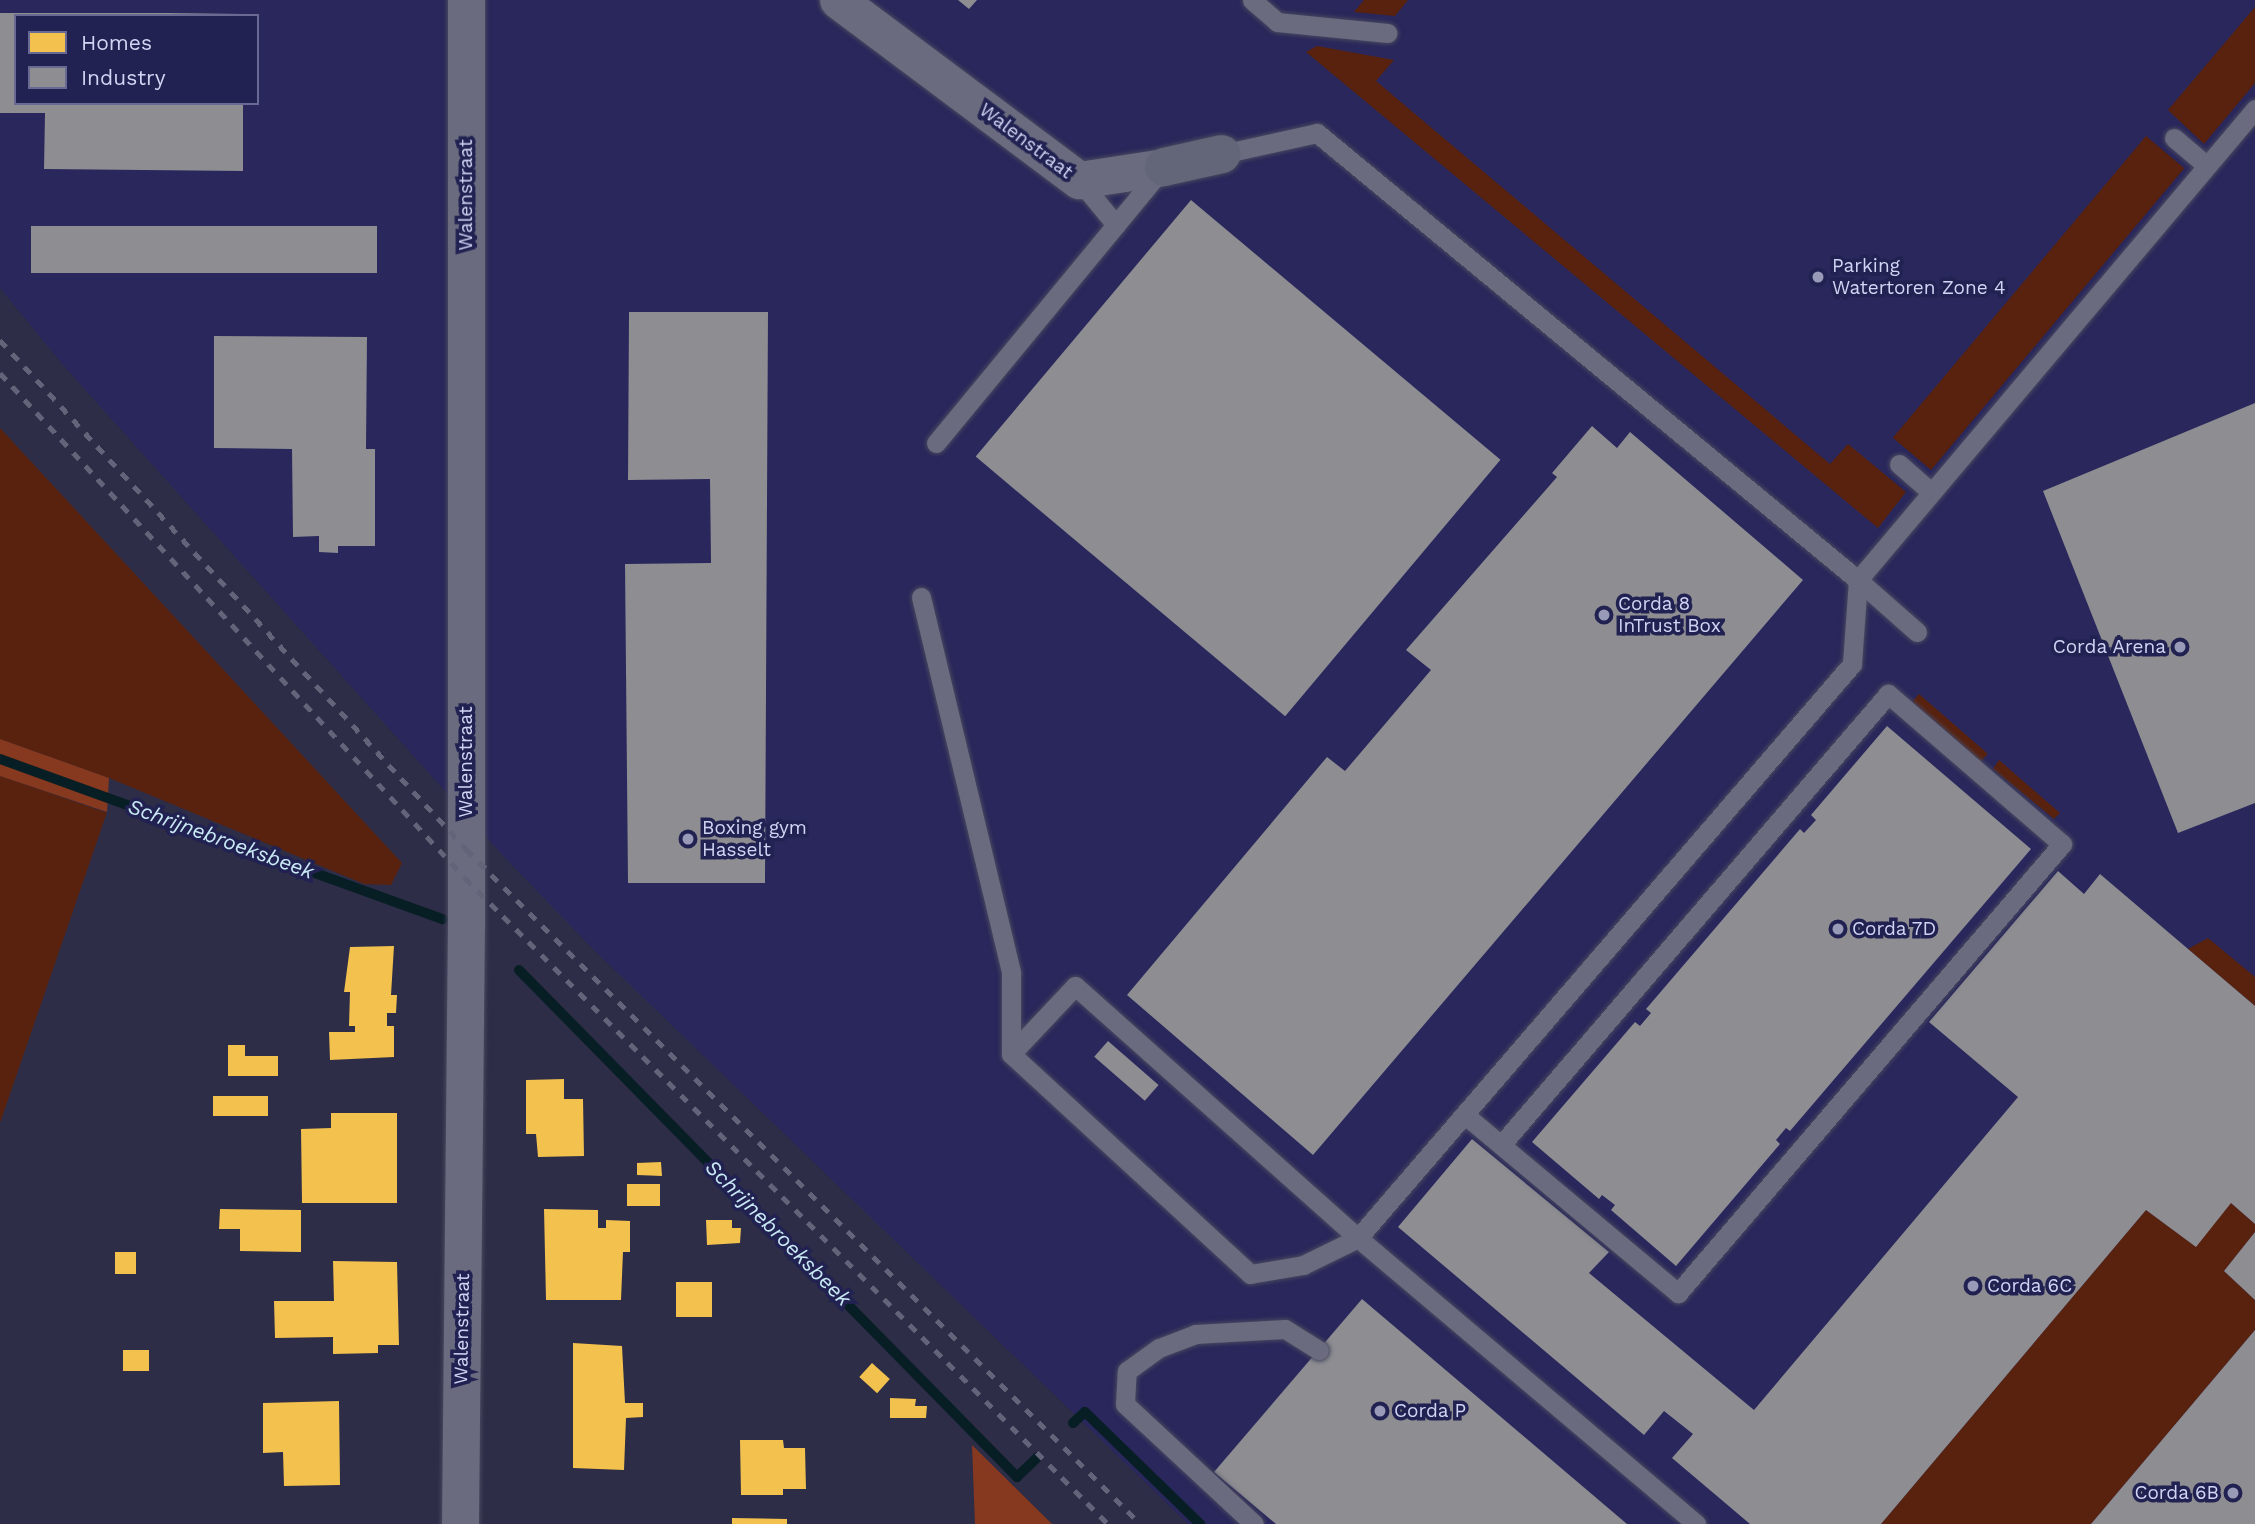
<!DOCTYPE html>
<style>
body{margin:0}
#map{position:relative;width:2255px;height:1524px;overflow:hidden;background:#2d2d47;font-family:"Work Sans",sans-serif}
div>[style]{position:absolute}
.built>*{inset:0;background:#29275b}
.green>*{inset:0;background:#58220f;transform-origin:0 0}
.forest>*{inset:0;background:#86391e}
.homes>*{inset:0;background:#f2c14e;transform-origin:0 0}
.industry>*{inset:0;background:#8d8d92;transform-origin:0 0}
.stream>*{height:10px;margin:-5px;padding:0 5px;transform-origin:5px;border-radius:5px;background:#081e25}
.roads{filter:drop-shadow(0 0 2px #48485f) drop-shadow(0 0 2px #48485f)}
.lane>*{height:19px;margin:-9.5px;padding:0 9.5px;transform-origin:9.5px;border-radius:9.5px;background:#6a6b7f}
.street>*{height:37px;margin:-18.5px;padding:0 18.5px;transform-origin:18.5px;border-radius:18.5px;background:#6a6b7f}
.secondary>*{height:38px;margin:-19px;padding:0 19px;transform-origin:19px;border-radius:19px;background:#636678}
.rail>*{height:5px;margin-top:-2.5px;transform-origin:0;background:repeating-linear-gradient(90deg,#636379 0 9px,transparent 0 18px)}
.dots>*{width:19px;height:19px;translate:-50% -50%;box-sizing:border-box;border:4px solid #222252;border-radius:50%}
span{translate:-50% -50%;white-space:nowrap;text-align:center;line-height:1.15;-webkit-text-stroke:7px #222252;paint-order:stroke}
.street-label{font-size:19px;color:#d1d5f4}
.poi-label{font-size:19px;color:#d1d5f4}
.left{translate:0 -50%;text-align:left}
.right{translate:-100% -50%;text-align:right}
.water-label{font-size:21px;color:#c9eaf5;font-style:italic}
.legend{position:absolute;left:14px;top:14px;width:245px;height:91px;box-sizing:border-box;background:#222252;border:2px solid #686a93;margin:0;padding:9px 12px;list-style:none;font-size:21px;color:#d1d5f4}
.legend li{display:flex;align-items:center;gap:14px;height:35px}
.legend b{width:35px;border:2px solid #686a93}
</style>
<div id="map">
<div class="built">
<div style="clip-path:polygon(evenodd,0 0,2255px 0,2255px 1524px,1188px 1524px,595px 951px,506px 859px,63px 365px,0 288px,0 0,16px 16px,257px 16px,257px 103px,16px 103px,16px 16px)"></div>
</div>
<div class="green">
<div style="clip-path:polygon(1364px 0,1408px 0,1395px 16px,1354px 12px)"></div>
<div style="clip-path:polygon(2255px 7px,2255px 83px,2204px 144px,2168px 110px)"></div>
<div style="clip-path:polygon(1317px 46px,1394px 60px,1376px 81px,1830px 464px,1848px 444px,1906px 492px,1878px 528px,1306px 52px)"></div>
<div style="left:2146px;top:136px;width:50px;height:394px;rotate:40deg"></div>
<div style="clip-path:polygon(0 428px,402px 863px,391px 885px,364px 884px,109px 778px,0 739px)"></div>
<div style="left:1919px;top:694px;width:91px;height:10px;rotate:41deg"></div>
<div style="clip-path:polygon(1999px 760px,2060px 813px,2054px 819px,1993px 769px)"></div>
<div style="left:0;top:776px;width:113px;height:748px;rotate:19deg"></div>
<div style="clip-path:polygon(2208px 938px,2255px 977px,2255px 1006px,2188px 949px)"></div>
<div style="clip-path:polygon(2231px 1203px,2255px 1224px,2255px 1232px,2224px 1271px,2255px 1300px,2255px 1330px,2091px 1524px,1881px 1524px,2146px 1210px,2195px 1246px)"></div>
</div>
<div class="forest">
<div style="clip-path:polygon(0 739px,109px 778px,107px 812px,0 776px)"></div>
<div style="clip-path:polygon(972px 1445px,1052px 1524px,975px 1524px)"></div>
</div>
<div class="homes">
<div style="clip-path:polygon(394px 946px,391px 995px,397px 995px,396px 1013px,387px 1013px,387px 1026px,394px 1026px,394px 1057px,330px 1060px,329px 1032px,355px 1032px,355px 1026px,349px 1026px,350px 992px,344px 992px,350px 947px)"></div>
<div style="clip-path:polygon(228px 1045px,245px 1045px,245px 1056px,278px 1056px,278px 1076px,228px 1076px)"></div>
<div style="clip-path:polygon(564px 1079px,564px 1099px,583px 1099px,584px 1156px,538px 1157px,536px 1134px,526px 1134px,526px 1080px)"></div>
<div style="left:213px;top:1096px;width:55px;height:20px"></div>
<div style="clip-path:polygon(331px 1113px,397px 1113px,397px 1203px,302px 1203px,301px 1129px,331px 1128px)"></div>
<div style="clip-path:polygon(661px 1162px,662px 1176px,637px 1175px,637px 1163px)"></div>
<div style="left:627px;top:1184px;width:33px;height:22px"></div>
<div style="clip-path:polygon(220px 1209px,301px 1210px,301px 1252px,240px 1251px,240px 1229px,219px 1229px)"></div>
<div style="clip-path:polygon(544px 1209px,598px 1210px,598px 1228px,606px 1228px,606px 1220px,630px 1221px,630px 1252px,623px 1252px,621px 1300px,546px 1300px)"></div>
<div style="clip-path:polygon(706px 1220px,732px 1220px,732px 1228px,741px 1228px,740px 1243px,707px 1245px)"></div>
<div style="left:115px;top:1252px;width:21px;height:22px"></div>
<div style="clip-path:polygon(333px 1261px,397px 1262px,399px 1345px,378px 1345px,378px 1353px,333px 1354px,333px 1337px,275px 1338px,274px 1301px,334px 1301px)"></div>
<div style="left:712px;top:1282px;width:35px;height:36px;rotate:90deg"></div>
<div style="clip-path:polygon(573px 1343px,622px 1346px,625px 1403px,643px 1403px,643px 1417px,626px 1418px,624px 1470px,573px 1468px)"></div>
<div style="left:123px;top:1350px;width:26px;height:21px"></div>
<div style="left:872px;top:1363px;width:24px;height:19px;rotate:42deg"></div>
<div style="clip-path:polygon(890px 1398px,916px 1399px,915px 1406px,927px 1406px,926px 1418px,890px 1418px)"></div>
<div style="clip-path:polygon(339px 1401px,340px 1485px,284px 1486px,283px 1452px,263px 1453px,263px 1403px)"></div>
<div style="clip-path:polygon(740px 1440px,783px 1440px,784px 1448px,805px 1448px,806px 1489px,783px 1489px,783px 1495px,741px 1495px)"></div>
<div style="clip-path:polygon(732px 1518px,787px 1519px,787px 1524px,732px 1524px)"></div>
</div>
<div class="industry">
<div style="clip-path:polygon(958px 0,977px 0,969px 9px)"></div>
<div style="clip-path:polygon(0 13px,243px 13px,16px 16px,16px 103px,243px 103px,243px 171px,44px 169px,45px 113px,0 113px)"></div>
<div style="left:1191px;top:200px;width:404px;height:335px;rotate:40deg"></div>
<div style="left:31px;top:226px;width:346px;height:47px"></div>
<div style="clip-path:polygon(629px 312px,768px 312px,765px 883px,628px 883px,625px 564px,711px 563px,710px 479px,628px 480px)"></div>
<div style="clip-path:polygon(214px 336px,367px 337px,366px 449px,375px 449px,375px 546px,338px 546px,338px 553px,319px 552px,319px 536px,293px 537px,292px 449px,214px 448px)"></div>
<div style="clip-path:polygon(2255px 403px,2255px 803px,2178px 833px,2043px 491px)"></div>
<div style="clip-path:polygon(1592px 426px,1617px 448px,1630px 432px,1803px 580px,1313px 1155px,1127px 995px,1327px 757px,1345px 771px,1431px 670px,1406px 650px,1557px 477px,1552px 473px)"></div>
<div style="clip-path:polygon(1887px 726px,2031px 849px,1790px 1131px,1786px 1128px,1776px 1140px,1780px 1144px,1676px 1266px,1611px 1210px,1615px 1205px,1602px 1195px,1599px 1199px,1532px 1142px,1635px 1022px,1640px 1026px,1651px 1013px,1646px 1009px,1800px 829px,1804px 833px,1816px 820px,1811px 815px)"></div>
<div style="clip-path:polygon(2058px 871px,2084px 894px,2100px 874px,2255px 1006px,2255px 1224px,2231px 1203px,2196px 1247px,2146px 1210px,1881px 1524px,1750px 1524px,1672px 1458px,1693px 1434px,1664px 1411px,1644px 1435px,1398px 1227px,1472px 1139px,1609px 1252px,1589px 1273px,1754px 1410px,2018px 1097px,1929px 1022px)"></div>
<div style="left:1108px;top:1041px;width:67px;height:21px;rotate:41deg"></div>
<div style="clip-path:polygon(2255px 1232px,2255px 1300px,2224px 1271px)"></div>
<div style="clip-path:polygon(1362px 1299px,1627px 1524px,1276px 1524px,1214px 1472px)"></div>
<div style="clip-path:polygon(2255px 1330px,2255px 1524px,2091px 1524px)"></div>
</div>
<div class="stream">
<div style="left:0;top:759px;width:471px;rotate:19.9deg"></div>
<div style="left:519px;top:970px;width:711px;rotate:45.51deg"></div>
<div style="left:1017px;top:1477px;width:28px;rotate:-44deg"></div>
<div style="left:1073px;top:1423px;width:16px;rotate:-43deg"></div>
<div style="left:1085px;top:1412px;width:161px;rotate:44.2deg"></div>
</div>
<div class="roads">
<div class="lane">
<div style="left:1252px;top:0;width:33px;rotate:41deg"></div>
<div style="left:1277px;top:22px;width:111px;rotate:5.7deg"></div>
<div style="left:2174px;top:138px;width:42px;rotate:40.2deg"></div>
<div style="left:1222px;top:154px;width:97px;rotate:-12.5deg"></div>
<div style="left:1317px;top:133px;width:702px;rotate:39.57deg"></div>
<div style="left:1858px;top:580px;width:84px;rotate:94.1deg"></div>
<div style="left:1852px;top:664px;width:757px;rotate:130.72deg"></div>
<div style="left:1358px;top:1238px;width:379px;rotate:-138.3deg"></div>
<div style="left:1075px;top:986px;width:93px;rotate:133.3deg"></div>
<div style="left:1011px;top:1054px;width:325px;rotate:42.6deg"></div>
<div style="left:1250px;top:1274px;width:54px;rotate:-9.6deg"></div>
<div style="left:1303px;top:1265px;width:61px;rotate:-26.1deg"></div>
<div style="left:1358px;top:1238px;width:443px;rotate:40.2deg"></div>
<div style="left:1079px;top:180px;width:58px;rotate:50.6deg"></div>
<div style="left:936px;top:443px;width:357px;rotate:-50.5deg"></div>
<div style="left:1899px;top:464px;width:43px;rotate:41.2deg"></div>
<div style="left:921px;top:597px;width:387px;rotate:76.5deg"></div>
<div style="left:1011px;top:973px;width:81px;rotate:90deg"></div>
<div style="left:1917px;top:632px;width:79px;rotate:-138.6deg"></div>
<div style="left:1858px;top:580px;width:616px;rotate:-49.87deg"></div>
<div style="left:1465px;top:1115px;width:278px;rotate:39.9deg"></div>
<div style="left:1678px;top:1293px;width:591px;rotate:-49.46deg"></div>
<div style="left:2062px;top:844px;width:230px;rotate:-139.2deg"></div>
<div style="left:1888px;top:694px;width:594px;rotate:130.63deg"></div>
<div style="left:1254px;top:1524px;width:176px;rotate:-137.1deg"></div>
<div style="left:1125px;top:1404px;width:33px;rotate:-87deg"></div>
<div style="left:1127px;top:1371px;width:39px;rotate:-36deg"></div>
<div style="left:1159px;top:1348px;width:39px;rotate:-21deg"></div>
<div style="left:1195px;top:1334px;width:90px;rotate:-3.2deg"></div>
<div style="left:1285px;top:1329px;width:40px;rotate:32deg"></div>
</div>
<div class="street">
<div style="left:838px;top:0;width:301px;rotate:36.8deg"></div>
<div style="left:1079px;top:180px;width:86px;rotate:-8.7deg"></div>
<div style="left:460px;top:1524px;width:598px;rotate:-89.43deg"></div>
<div style="left:466px;top:926px;width:926px;rotate:-90deg"></div>
</div>
<div class="secondary">
<div style="left:1164px;top:167px;width:59px;rotate:-12.6deg"></div>
</div>
</div>
<div class="rail">
<div style="left:0;top:340px;width:690px;rotate:47.53deg"></div>
<div style="left:466px;top:849px;width:954px;rotate:45.04deg"></div>
<div style="left:0;top:373px;width:686px;rotate:47.36deg"></div>
<div style="left:465px;top:878px;width:911px;rotate:45.13deg"></div>
</div>
<div class="dots">
<div style="left:1818px;top:277px;background:#989ab7"></div>
<div style="left:1604px;top:615px;background:#989ab7"></div>
<div style="left:2180px;top:647px;background:#989ab7"></div>
<div style="left:688px;top:839px;background:#989ab7"></div>
<div style="left:1838px;top:929px;background:#989ab7"></div>
<div style="left:1973px;top:1286px;background:#989ab7"></div>
<div style="left:1380px;top:1411px;background:#989ab7"></div>
<div style="left:2233px;top:1493px;background:#989ab7"></div>
</div>
<div class="street-label">
<span style="left:1026px;top:141px;rotate:37deg">Walenstraat</span>
<span style="left:466px;top:195px;rotate:-90deg">Walenstraat</span>
<span style="left:466px;top:762px;rotate:-90deg">Walenstraat</span>
<span style="left:462px;top:1329px;rotate:-89deg">Walenstraat</span>
</div>
<div class="poi-label">
<span class="left" style="left:1832px;top:277px">Parking<br>Watertoren Zone 4</span>
<span class="left" style="left:1618px;top:615px">Corda 8<br>InTrust Box</span>
<span class="right" style="left:2166px;top:647px">Corda Arena</span>
<span class="left" style="left:702px;top:839px">Boxing gym<br>Hasselt</span>
<span class="left" style="left:1852px;top:929px">Corda 7D</span>
<span class="left" style="left:1987px;top:1286px">Corda 6C</span>
<span class="left" style="left:1394px;top:1411px">Corda P</span>
<span class="right" style="left:2219px;top:1493px">Corda 6B</span>
</div>
<div class="water-label">
<span style="left:221px;top:839px;rotate:20deg">Schrijnebroeksbeek</span>
<span style="left:778px;top:1233px;rotate:45deg">Schrijnebroeksbeek</span>
</div>
<ul class="legend">
<li><b style="height:19px;background:#f2c14e"></b>Homes</li>
<li><b style="height:19px;background:#8d8d92"></b>Industry</li>
</ul>
</div>
